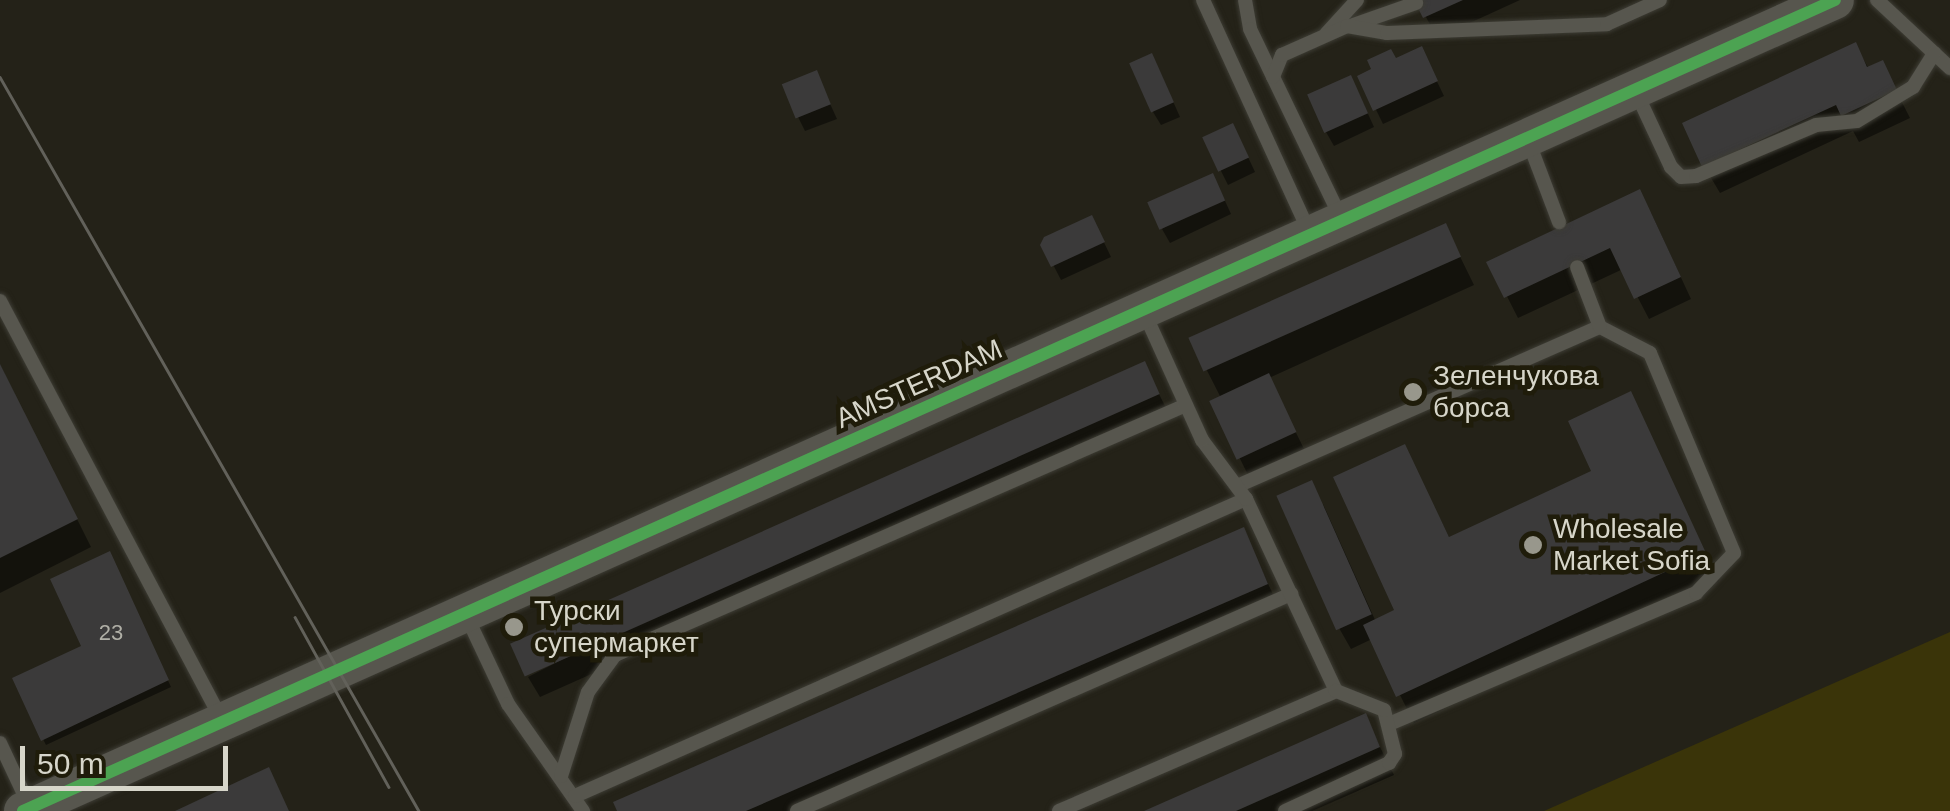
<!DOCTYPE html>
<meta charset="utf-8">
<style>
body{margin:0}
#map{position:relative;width:1950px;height:811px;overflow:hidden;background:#242218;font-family:Helvetica,sans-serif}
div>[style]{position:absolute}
.green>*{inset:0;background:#3a3409}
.shadow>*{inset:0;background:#0007}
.building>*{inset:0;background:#3b3a3a;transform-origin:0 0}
.roads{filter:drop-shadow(0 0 2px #3d3c34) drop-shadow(0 0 2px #3d3c34)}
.lane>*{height:14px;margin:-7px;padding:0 7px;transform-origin:7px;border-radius:7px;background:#57564e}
.secondary>*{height:38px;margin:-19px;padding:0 19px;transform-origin:19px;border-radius:19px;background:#57564e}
.tram>*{height:2.5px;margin:-1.25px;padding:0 1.25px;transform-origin:1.25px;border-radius:1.25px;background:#62615a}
.cycleway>*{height:12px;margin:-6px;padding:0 6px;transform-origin:6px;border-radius:6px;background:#4ca352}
.dots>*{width:28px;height:28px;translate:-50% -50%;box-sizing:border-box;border:5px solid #1f1c0a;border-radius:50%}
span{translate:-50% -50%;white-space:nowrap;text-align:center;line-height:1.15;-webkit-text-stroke:9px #1f1c0a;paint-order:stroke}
.number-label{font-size:22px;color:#b0afa6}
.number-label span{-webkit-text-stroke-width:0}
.poi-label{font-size:28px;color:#d7d6ca}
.left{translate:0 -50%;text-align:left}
.street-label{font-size:28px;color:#d7d6ca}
.scale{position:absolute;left:20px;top:746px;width:208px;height:45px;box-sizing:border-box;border:5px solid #d7d6ca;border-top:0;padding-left:12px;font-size:30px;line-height:35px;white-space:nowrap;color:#d7d6ca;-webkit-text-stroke:8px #1f1c0a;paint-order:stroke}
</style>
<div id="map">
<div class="green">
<div style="clip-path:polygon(1950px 632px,1950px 811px,1544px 811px)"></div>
</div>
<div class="shadow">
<div style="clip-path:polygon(1417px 0,1520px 0,1437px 38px)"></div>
<div style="clip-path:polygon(1855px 45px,1869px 69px,1882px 63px,1910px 118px,1859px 142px,1853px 131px,1720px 193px,1704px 166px)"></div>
<div style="clip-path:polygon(1396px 61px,1428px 63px,1444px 96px,1383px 124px,1360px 77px)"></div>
<div style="clip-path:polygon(1159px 70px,1180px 117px,1161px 125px,1153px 112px)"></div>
<div style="clip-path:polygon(816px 73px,837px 119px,805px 131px,798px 117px)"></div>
<div style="clip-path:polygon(1358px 92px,1374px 127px,1334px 146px,1326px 132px)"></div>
<div style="clip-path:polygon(1205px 139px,1240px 140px,1255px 172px,1228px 185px)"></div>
<div style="clip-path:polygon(1220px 190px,1231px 214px,1170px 243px,1162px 229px)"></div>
<div style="clip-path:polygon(1651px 213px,1691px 299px,1649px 319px,1623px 269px,1518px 318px,1490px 263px)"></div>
<div style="clip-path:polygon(1445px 226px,1474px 285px,1269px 378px,1306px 453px,1250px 479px,1212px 402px,1221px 398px,1192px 341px)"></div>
<div style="clip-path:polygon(1099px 232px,1111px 257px,1061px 280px,1043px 245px)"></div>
<div style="clip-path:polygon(1144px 364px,1170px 416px,540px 697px,528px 677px)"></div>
<div style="clip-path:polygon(0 365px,91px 547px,0 593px)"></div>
<div style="clip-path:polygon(1630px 395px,1719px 581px,1414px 723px,1372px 639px,1351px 649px,1339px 628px,1323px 504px,1376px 622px,1398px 612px,1404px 447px,1450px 539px,1594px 472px)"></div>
<div style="clip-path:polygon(1243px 530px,1278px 605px,805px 811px,620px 811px)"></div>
<div style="clip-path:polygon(112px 560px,171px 687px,46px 745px,43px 739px,85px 648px)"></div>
<div style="clip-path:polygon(1365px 717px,1394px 775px,1312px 811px,1151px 811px)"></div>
</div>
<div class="building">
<div style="clip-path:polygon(1414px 0,1463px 0,1423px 18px)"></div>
<div style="clip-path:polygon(1856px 42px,1867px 67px,1883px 60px,1897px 90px,1841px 116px,1836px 105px,1702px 167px,1682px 123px)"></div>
<div style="clip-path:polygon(1422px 46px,1438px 81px,1373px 111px,1357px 76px,1371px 69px,1367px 60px,1391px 49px,1396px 58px)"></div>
<div style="left:1152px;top:53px;width:54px;height:25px;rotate:66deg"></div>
<div style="left:817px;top:70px;width:37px;height:38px;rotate:68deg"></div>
<div style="left:1351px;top:75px;width:42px;height:48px;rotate:66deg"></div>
<div style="left:1233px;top:123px;width:38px;height:34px;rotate:65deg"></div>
<div style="left:1213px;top:173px;width:30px;height:72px;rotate:66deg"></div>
<div style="clip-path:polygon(1640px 189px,1681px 277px,1634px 299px,1610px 248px,1504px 298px,1486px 262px)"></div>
<div style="clip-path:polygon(1092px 215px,1105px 242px,1051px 267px,1040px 245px,1044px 237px)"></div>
<div style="left:1446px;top:223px;width:37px;height:282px;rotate:66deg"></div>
<div style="left:1145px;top:361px;width:36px;height:695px;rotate:66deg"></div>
<div style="clip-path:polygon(0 364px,78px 519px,0 558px)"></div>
<div style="left:1269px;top:373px;width:65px;height:66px;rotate:65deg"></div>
<div style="clip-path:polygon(1631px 391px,1706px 553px,1396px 697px,1363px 625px,1394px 610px,1333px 477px,1405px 444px,1449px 537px,1591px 471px,1568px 421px)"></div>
<div style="left:1312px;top:480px;width:147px;height:39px;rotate:66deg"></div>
<div style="clip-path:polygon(1244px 527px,1268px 584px,746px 811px,617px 811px,613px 802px)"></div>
<div style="clip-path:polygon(110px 551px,169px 680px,41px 741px,12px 678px,81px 646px,50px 579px)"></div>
<div style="clip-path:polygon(1366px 713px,1380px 747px,1236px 811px,1144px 811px)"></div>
<div style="clip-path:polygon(269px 767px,289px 811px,175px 811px)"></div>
</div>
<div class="roads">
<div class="lane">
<div style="left:1203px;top:0;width:254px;rotate:65.4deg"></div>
<div style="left:1245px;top:0;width:29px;rotate:80deg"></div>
<div style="left:1250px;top:29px;width:210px;rotate:64.3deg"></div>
<div style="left:1877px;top:0;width:100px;rotate:43deg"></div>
<div style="left:1353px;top:25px;width:67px;rotate:-19.2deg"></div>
<div style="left:1326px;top:34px;width:46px;rotate:-47.6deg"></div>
<div style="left:1273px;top:77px;width:24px;rotate:-68deg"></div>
<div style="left:1282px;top:55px;width:71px;rotate:-24deg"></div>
<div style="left:1347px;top:26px;width:41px;rotate:9.9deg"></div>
<div style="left:1387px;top:33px;width:220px;rotate:-2.3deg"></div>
<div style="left:1607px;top:24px;width:58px;rotate:-24.4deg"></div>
<div style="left:1636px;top:92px;width:83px;rotate:65deg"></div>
<div style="left:1671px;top:167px;width:14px;rotate:45deg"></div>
<div style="left:1681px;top:177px;width:15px;rotate:-4deg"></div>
<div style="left:1696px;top:176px;width:130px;rotate:-23deg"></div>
<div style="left:1816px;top:125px;width:41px;rotate:-5.6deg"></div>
<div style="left:1857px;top:121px;width:66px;rotate:-31.3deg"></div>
<div style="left:1913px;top:87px;width:40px;rotate:-58deg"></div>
<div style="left:1528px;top:140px;width:88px;rotate:69.3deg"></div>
<div style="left:0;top:301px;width:474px;rotate:62.1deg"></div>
<div style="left:1237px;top:486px;width:396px;rotate:-23.7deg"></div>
<div style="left:466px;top:615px;width:98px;rotate:64.7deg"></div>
<div style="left:508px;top:704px;width:131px;rotate:55deg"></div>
<div style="left:1389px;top:724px;width:334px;rotate:-23.1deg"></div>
<div style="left:1696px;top:593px;width:55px;rotate:-46.5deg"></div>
<div style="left:1734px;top:553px;width:217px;rotate:-112.8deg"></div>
<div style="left:1650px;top:353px;width:56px;rotate:-152.5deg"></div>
<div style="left:1600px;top:327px;width:64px;rotate:-111deg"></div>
<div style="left:0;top:743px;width:71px;rotate:64.9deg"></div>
<div style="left:561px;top:776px;width:88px;rotate:-72.2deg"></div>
<div style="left:588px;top:692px;width:46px;rotate:-53.9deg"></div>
<div style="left:615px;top:655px;width:623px;rotate:-23.65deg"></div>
<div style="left:575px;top:796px;width:734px;rotate:-23.88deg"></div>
<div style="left:797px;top:811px;width:540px;rotate:-23.71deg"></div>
<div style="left:1059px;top:811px;width:302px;rotate:-23.4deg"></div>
<div style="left:1336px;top:691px;width:212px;rotate:-115.1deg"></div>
<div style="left:1246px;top:499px;width:74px;rotate:-126.7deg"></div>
<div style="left:1202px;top:440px;width:141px;rotate:-114.4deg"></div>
<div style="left:1285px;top:811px;width:115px;rotate:-24.8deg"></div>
<div style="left:1389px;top:763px;width:11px;rotate:-56deg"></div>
<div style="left:1395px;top:754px;width:45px;rotate:-104deg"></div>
<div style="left:1384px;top:710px;width:52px;rotate:-158.4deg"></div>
</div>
<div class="secondary">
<div style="left:23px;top:811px;width:1985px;rotate:-24.11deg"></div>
</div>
</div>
<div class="tram">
<div style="left:0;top:77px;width:845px;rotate:60.28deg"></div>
<div style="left:295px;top:617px;width:194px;rotate:61.1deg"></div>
</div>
<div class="cycleway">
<div style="left:23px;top:811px;width:1985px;rotate:-24.11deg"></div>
</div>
<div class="dots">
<div style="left:1413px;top:392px;background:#98978c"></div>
<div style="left:1533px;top:545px;background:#98978c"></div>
<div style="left:514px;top:627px;background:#98978c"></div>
</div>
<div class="number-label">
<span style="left:111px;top:633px">23</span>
</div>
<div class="poi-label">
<span class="left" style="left:1433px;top:392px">Зеленчукова<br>борса</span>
<span class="left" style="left:1553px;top:545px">Wholesale<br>Market Sofia</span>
<span class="left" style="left:534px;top:627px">Турски<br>супермаркет</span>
</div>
<div class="street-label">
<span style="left:919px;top:384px;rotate:-24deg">AMSTERDAM</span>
</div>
<div class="scale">50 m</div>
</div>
